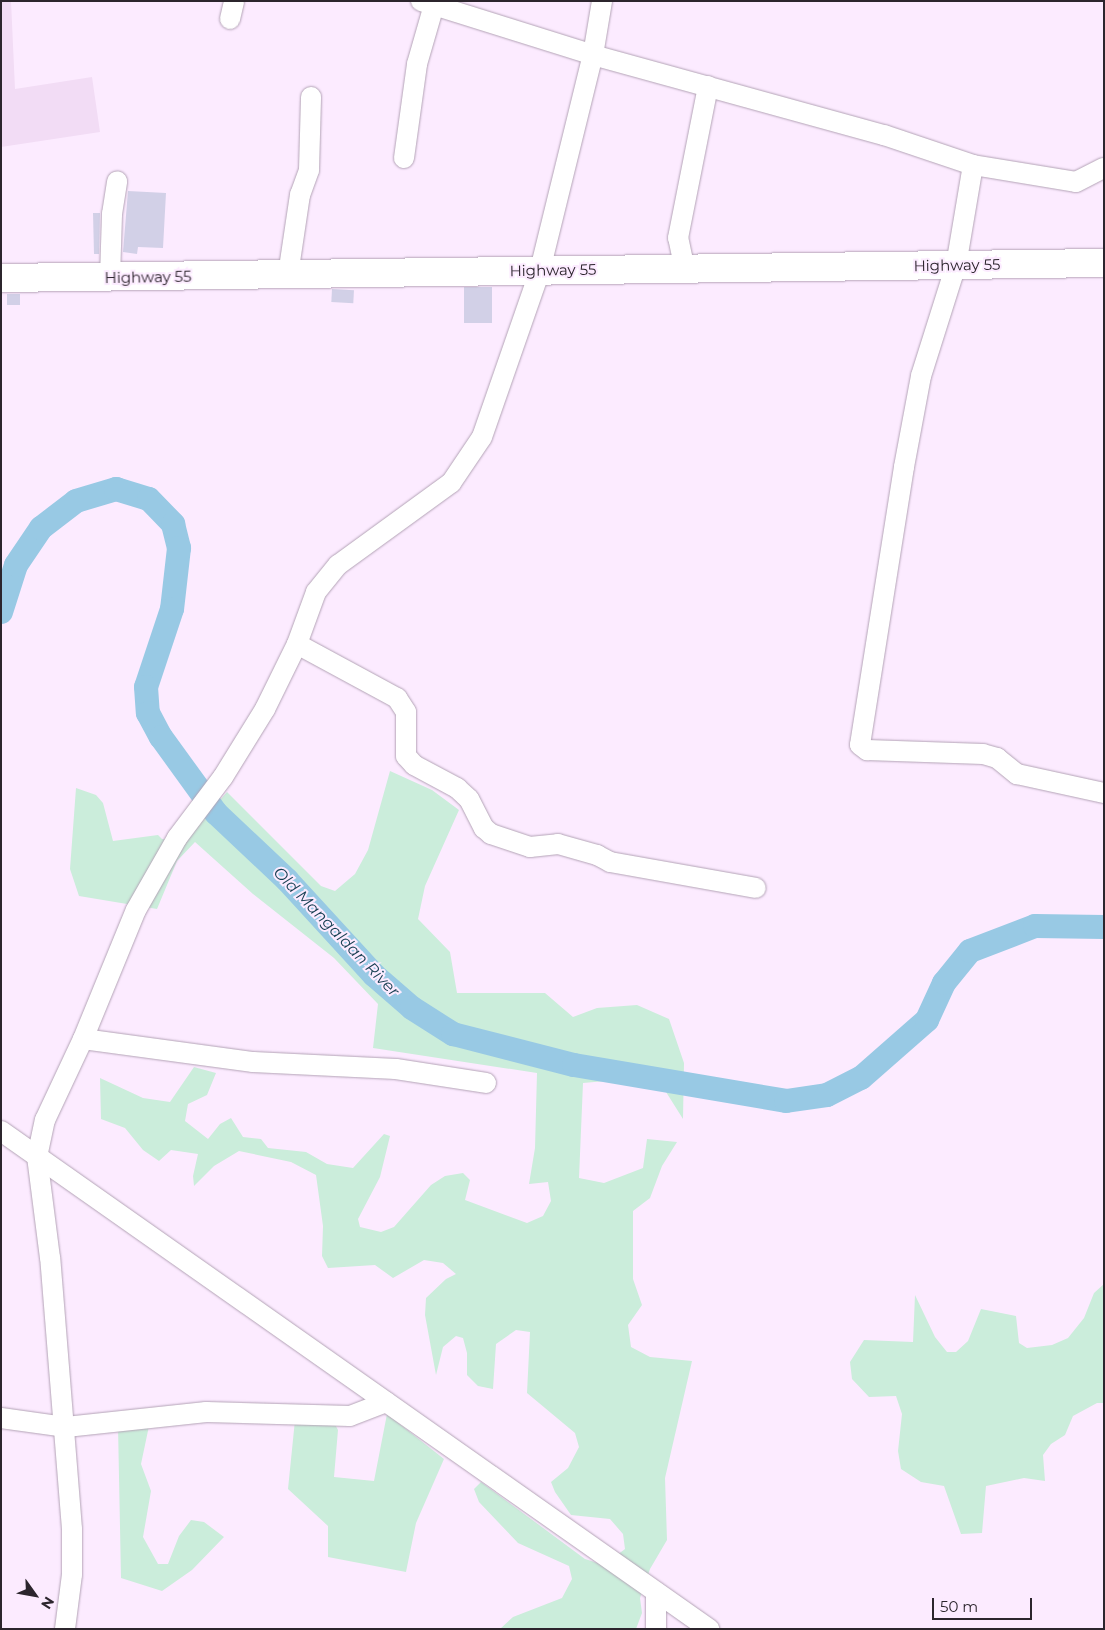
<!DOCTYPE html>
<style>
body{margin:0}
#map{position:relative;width:1105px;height:1630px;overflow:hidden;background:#fcebff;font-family:Montserrat,sans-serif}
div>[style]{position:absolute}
.built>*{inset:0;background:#f2dcf5}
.green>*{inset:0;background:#cbeddb}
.river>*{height:24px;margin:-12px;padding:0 12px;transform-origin:12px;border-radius:12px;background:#98c9e4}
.building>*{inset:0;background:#d2d0e7;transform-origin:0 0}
.roads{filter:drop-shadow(0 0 1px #b3a3b6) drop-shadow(0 0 1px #b3a3b6)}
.minor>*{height:20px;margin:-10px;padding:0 10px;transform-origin:10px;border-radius:10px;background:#fff}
.highway>*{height:28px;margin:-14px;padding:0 14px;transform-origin:14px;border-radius:14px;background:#fff}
span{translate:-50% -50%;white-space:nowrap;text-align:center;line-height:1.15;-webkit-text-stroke:4px #fcebff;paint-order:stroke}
.street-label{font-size:15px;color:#2c252d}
.water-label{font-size:16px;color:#133c4f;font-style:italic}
.frame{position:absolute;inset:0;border:2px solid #2c252d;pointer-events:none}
.north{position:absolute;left:10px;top:1570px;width:50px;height:50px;-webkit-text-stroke:4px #fcebff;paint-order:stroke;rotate:122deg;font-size:14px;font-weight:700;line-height:20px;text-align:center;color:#2c252d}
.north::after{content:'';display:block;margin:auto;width:18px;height:22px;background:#2c252d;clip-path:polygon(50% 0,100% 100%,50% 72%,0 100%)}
.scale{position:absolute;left:932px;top:1598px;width:100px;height:22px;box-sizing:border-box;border:2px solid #2c252d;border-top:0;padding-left:6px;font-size:15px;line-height:18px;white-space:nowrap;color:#2c252d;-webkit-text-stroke:4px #fcebff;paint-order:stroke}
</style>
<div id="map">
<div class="built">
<div style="clip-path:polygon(1px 1px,11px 1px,15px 89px,92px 77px,100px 132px,1px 147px)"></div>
</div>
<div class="green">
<div style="clip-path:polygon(390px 771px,432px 790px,459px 810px,425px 886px,418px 919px,450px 952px,457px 993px,545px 993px,573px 1017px,597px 1008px,637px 1005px,669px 1019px,684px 1063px,683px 1119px,666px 1092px,617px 1080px,583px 1083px,579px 1178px,604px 1183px,643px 1168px,647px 1139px,677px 1142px,662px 1166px,650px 1198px,633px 1211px,633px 1279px,642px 1305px,628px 1325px,631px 1347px,650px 1357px,692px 1361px,665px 1478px,667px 1540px,650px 1569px,640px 1598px,642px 1613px,636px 1629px,500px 1629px,513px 1617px,562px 1598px,572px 1579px,569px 1566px,518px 1543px,479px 1502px,474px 1489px,481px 1482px,585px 1559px,604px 1565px,625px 1549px,623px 1534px,610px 1519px,571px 1515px,555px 1492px,551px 1482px,568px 1468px,579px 1447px,575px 1433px,527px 1393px,530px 1332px,516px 1330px,496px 1344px,493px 1389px,478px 1386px,467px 1375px,467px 1353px,463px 1338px,456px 1336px,443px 1347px,436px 1375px,425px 1315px,426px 1298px,446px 1279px,456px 1274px,443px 1263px,424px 1260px,393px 1278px,375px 1265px,328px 1268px,322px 1256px,323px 1226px,316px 1175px,291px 1162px,239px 1151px,214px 1166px,194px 1186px,193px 1176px,198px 1154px,171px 1150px,159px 1161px,143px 1150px,125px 1128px,101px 1119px,100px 1078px,143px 1098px,170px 1102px,194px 1067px,216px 1073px,207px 1095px,188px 1104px,185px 1121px,208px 1139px,220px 1124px,231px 1118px,243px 1137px,261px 1139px,268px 1148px,306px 1152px,327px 1164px,353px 1168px,384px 1134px,390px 1136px,380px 1177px,358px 1219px,360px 1227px,381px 1232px,394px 1227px,431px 1185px,445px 1176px,463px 1173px,470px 1180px,465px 1200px,527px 1223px,543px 1216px,551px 1201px,548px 1182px,529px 1184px,535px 1148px,537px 1073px,373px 1048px,378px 1004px,334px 958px,253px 894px,195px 842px,177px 861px,157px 909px,79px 896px,70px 869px,76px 788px,96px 795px,103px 803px,113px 841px,158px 835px,162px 839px,185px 840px,227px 792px,321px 886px,335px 891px,355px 874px,368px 850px)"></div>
<div style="clip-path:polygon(1104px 1284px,1104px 1403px,1097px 1403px,1073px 1416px,1065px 1435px,1051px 1444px,1043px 1455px,1045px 1481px,1024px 1478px,986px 1486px,982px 1533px,961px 1534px,944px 1486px,921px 1482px,901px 1469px,898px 1451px,902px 1414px,896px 1396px,869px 1397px,852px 1379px,850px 1362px,864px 1340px,913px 1342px,915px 1295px,935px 1337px,947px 1352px,956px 1352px,968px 1341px,981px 1309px,1016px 1316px,1019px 1343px,1027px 1348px,1052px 1345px,1068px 1338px,1084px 1318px,1094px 1293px)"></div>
<div style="clip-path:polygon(296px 1410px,328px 1411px,338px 1430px,334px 1477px,374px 1481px,387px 1414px,444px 1459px,416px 1523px,406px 1572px,328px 1557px,328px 1526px,288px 1489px)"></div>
<div style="clip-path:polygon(118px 1426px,149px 1426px,141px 1464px,151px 1491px,143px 1537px,158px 1564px,168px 1564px,179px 1536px,191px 1520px,204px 1522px,224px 1537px,192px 1570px,162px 1591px,121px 1578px)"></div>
</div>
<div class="river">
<div style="left:1px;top:612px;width:49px;rotate:-72.3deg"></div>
<div style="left:16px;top:565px;width:45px;rotate:-56deg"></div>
<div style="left:41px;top:528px;width:44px;rotate:-37.6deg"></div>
<div style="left:76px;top:501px;width:42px;rotate:-16.7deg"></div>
<div style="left:116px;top:489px;width:34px;rotate:17deg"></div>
<div style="left:149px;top:499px;width:35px;rotate:46deg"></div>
<div style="left:173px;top:524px;width:25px;rotate:76deg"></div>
<div style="left:179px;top:548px;width:61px;rotate:96.5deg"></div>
<div style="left:172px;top:609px;width:82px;rotate:108.4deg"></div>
<div style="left:146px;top:687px;width:26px;rotate:86deg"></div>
<div style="left:148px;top:713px;width:27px;rotate:62deg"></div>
<div style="left:161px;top:737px;width:94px;rotate:54.1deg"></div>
<div style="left:216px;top:813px;width:98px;rotate:43.3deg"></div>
<div style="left:287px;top:880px;width:129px;rotate:47.5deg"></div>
<div style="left:374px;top:975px;width:50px;rotate:41deg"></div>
<div style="left:412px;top:1008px;width:49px;rotate:32.4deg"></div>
<div style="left:453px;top:1034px;width:125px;rotate:14.4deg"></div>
<div style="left:574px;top:1065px;width:215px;rotate:9.6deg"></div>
<div style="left:786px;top:1101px;width:41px;rotate:-8.3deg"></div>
<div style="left:827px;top:1095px;width:38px;rotate:-27deg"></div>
<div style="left:861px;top:1078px;width:88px;rotate:-41.3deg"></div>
<div style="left:927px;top:1020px;width:41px;rotate:-65.3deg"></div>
<div style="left:944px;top:983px;width:41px;rotate:-50.9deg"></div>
<div style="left:970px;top:951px;width:70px;rotate:-21deg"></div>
<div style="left:1035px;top:926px;width:69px;rotate:0.8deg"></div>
</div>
<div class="building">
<div style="clip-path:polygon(128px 191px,166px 193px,163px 248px,138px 247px,137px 254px,123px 252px)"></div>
<div style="clip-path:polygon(93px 213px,100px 213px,99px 254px,94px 254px)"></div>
<div style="left:464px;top:287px;width:28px;height:36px"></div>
<div style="left:332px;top:289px;width:22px;height:13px;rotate:3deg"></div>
<div style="left:7px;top:294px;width:13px;height:11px"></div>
</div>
<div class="roads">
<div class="minor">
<div style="left:421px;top:1px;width:180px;rotate:17.4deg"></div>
<div style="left:593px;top:55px;width:302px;rotate:15.4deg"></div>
<div style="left:884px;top:135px;width:94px;rotate:18.6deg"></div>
<div style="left:973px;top:165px;width:104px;rotate:9.4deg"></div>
<div style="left:1076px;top:182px;width:31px;rotate:-27deg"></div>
<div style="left:230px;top:19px;width:18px;rotate:-77deg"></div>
<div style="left:404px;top:158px;width:95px;rotate:-82.1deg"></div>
<div style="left:417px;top:64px;width:61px;rotate:-73.9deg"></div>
<div style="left:973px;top:165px;width:101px;rotate:99.6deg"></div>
<div style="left:956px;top:265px;width:116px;rotate:107.5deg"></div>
<div style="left:921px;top:376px;width:93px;rotate:100.6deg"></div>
<div style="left:904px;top:467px;width:281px;rotate:99deg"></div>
<div style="left:860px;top:745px;width:9px;rotate:36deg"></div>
<div style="left:867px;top:750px;width:116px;rotate:2deg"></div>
<div style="left:983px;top:754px;width:15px;rotate:16deg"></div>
<div style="left:997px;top:758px;width:26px;rotate:39deg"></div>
<div style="left:1017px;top:774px;width:89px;rotate:12.3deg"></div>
<div style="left:685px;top:270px;width:33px;rotate:-102deg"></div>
<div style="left:678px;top:238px;width:155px;rotate:-78.8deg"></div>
<div style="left:288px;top:275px;width:81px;rotate:-81.5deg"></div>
<div style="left:300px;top:195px;width:27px;rotate:-70deg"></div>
<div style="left:309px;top:170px;width:73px;rotate:-88.4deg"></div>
<div style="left:110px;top:278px;width:64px;rotate:-88.2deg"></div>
<div style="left:112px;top:214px;width:33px;rotate:-81deg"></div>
<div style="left:297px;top:644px;width:114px;rotate:28.4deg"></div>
<div style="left:397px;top:698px;width:17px;rotate:57deg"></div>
<div style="left:406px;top:712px;width:44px;rotate:90deg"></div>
<div style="left:406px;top:756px;width:12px;rotate:48deg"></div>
<div style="left:414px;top:765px;width:49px;rotate:28.1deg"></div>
<div style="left:457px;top:788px;width:16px;rotate:43deg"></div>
<div style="left:469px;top:799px;width:33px;rotate:63deg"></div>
<div style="left:484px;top:828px;width:9px;rotate:41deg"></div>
<div style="left:491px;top:834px;width:41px;rotate:18.4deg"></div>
<div style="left:530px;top:847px;width:28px;rotate:-6deg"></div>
<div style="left:558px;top:844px;width:41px;rotate:15.8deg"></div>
<div style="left:597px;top:855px;width:15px;rotate:28deg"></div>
<div style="left:610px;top:862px;width:148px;rotate:10.1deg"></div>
<div style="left:83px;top:1039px;width:172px;rotate:7.7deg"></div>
<div style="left:253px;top:1062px;width:143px;rotate:2.8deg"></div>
<div style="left:396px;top:1069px;width:91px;rotate:8.8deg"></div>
<div style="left:1px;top:1131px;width:866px;rotate:35.12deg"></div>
<div style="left:1px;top:1418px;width:66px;rotate:7.9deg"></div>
<div style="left:66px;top:1427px;width:141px;rotate:-6.1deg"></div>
<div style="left:206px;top:1412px;width:144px;rotate:1.6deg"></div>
<div style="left:350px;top:1416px;width:39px;rotate:-21deg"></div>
<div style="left:65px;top:1629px;width:55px;rotate:-82.7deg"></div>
<div style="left:72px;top:1574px;width:45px;rotate:-90deg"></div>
<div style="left:72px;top:1529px;width:272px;rotate:-94.6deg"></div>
<div style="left:50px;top:1258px;width:102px;rotate:-97.3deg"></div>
<div style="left:37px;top:1157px;width:38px;rotate:-78deg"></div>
<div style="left:45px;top:1120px;width:89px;rotate:-64.9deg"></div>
<div style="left:83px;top:1039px;width:139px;rotate:-67.7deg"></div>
<div style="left:136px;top:910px;width:83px;rotate:-60.3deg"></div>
<div style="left:177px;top:838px;width:76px;rotate:-53deg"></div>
<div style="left:223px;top:777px;width:80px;rotate:-58.3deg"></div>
<div style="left:265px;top:709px;width:72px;rotate:-63.8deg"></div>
<div style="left:297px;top:644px;width:55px;rotate:-69.9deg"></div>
<div style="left:316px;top:592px;width:35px;rotate:-51deg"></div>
<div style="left:338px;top:565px;width:140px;rotate:-36deg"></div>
<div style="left:451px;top:483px;width:55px;rotate:-56deg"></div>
<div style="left:482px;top:437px;width:177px;rotate:-70.8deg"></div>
<div style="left:540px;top:270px;width:221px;rotate:-76.2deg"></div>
<div style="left:593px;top:55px;width:55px;rotate:-80.5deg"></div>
<div style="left:656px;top:1629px;width:37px;rotate:-90deg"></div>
</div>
<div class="highway">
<div style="left:1px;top:278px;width:1103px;rotate:-0.78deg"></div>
</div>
</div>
<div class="street-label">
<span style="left:957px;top:265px;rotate:-1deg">Highway 55</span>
<span style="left:553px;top:270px;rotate:-1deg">Highway 55</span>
<span style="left:148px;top:277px;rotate:-1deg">Highway 55</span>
</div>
<div class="water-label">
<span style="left:336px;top:932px;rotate:46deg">Old Mangaldan River</span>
</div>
<div class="frame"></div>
<div class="north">N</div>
<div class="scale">50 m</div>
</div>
